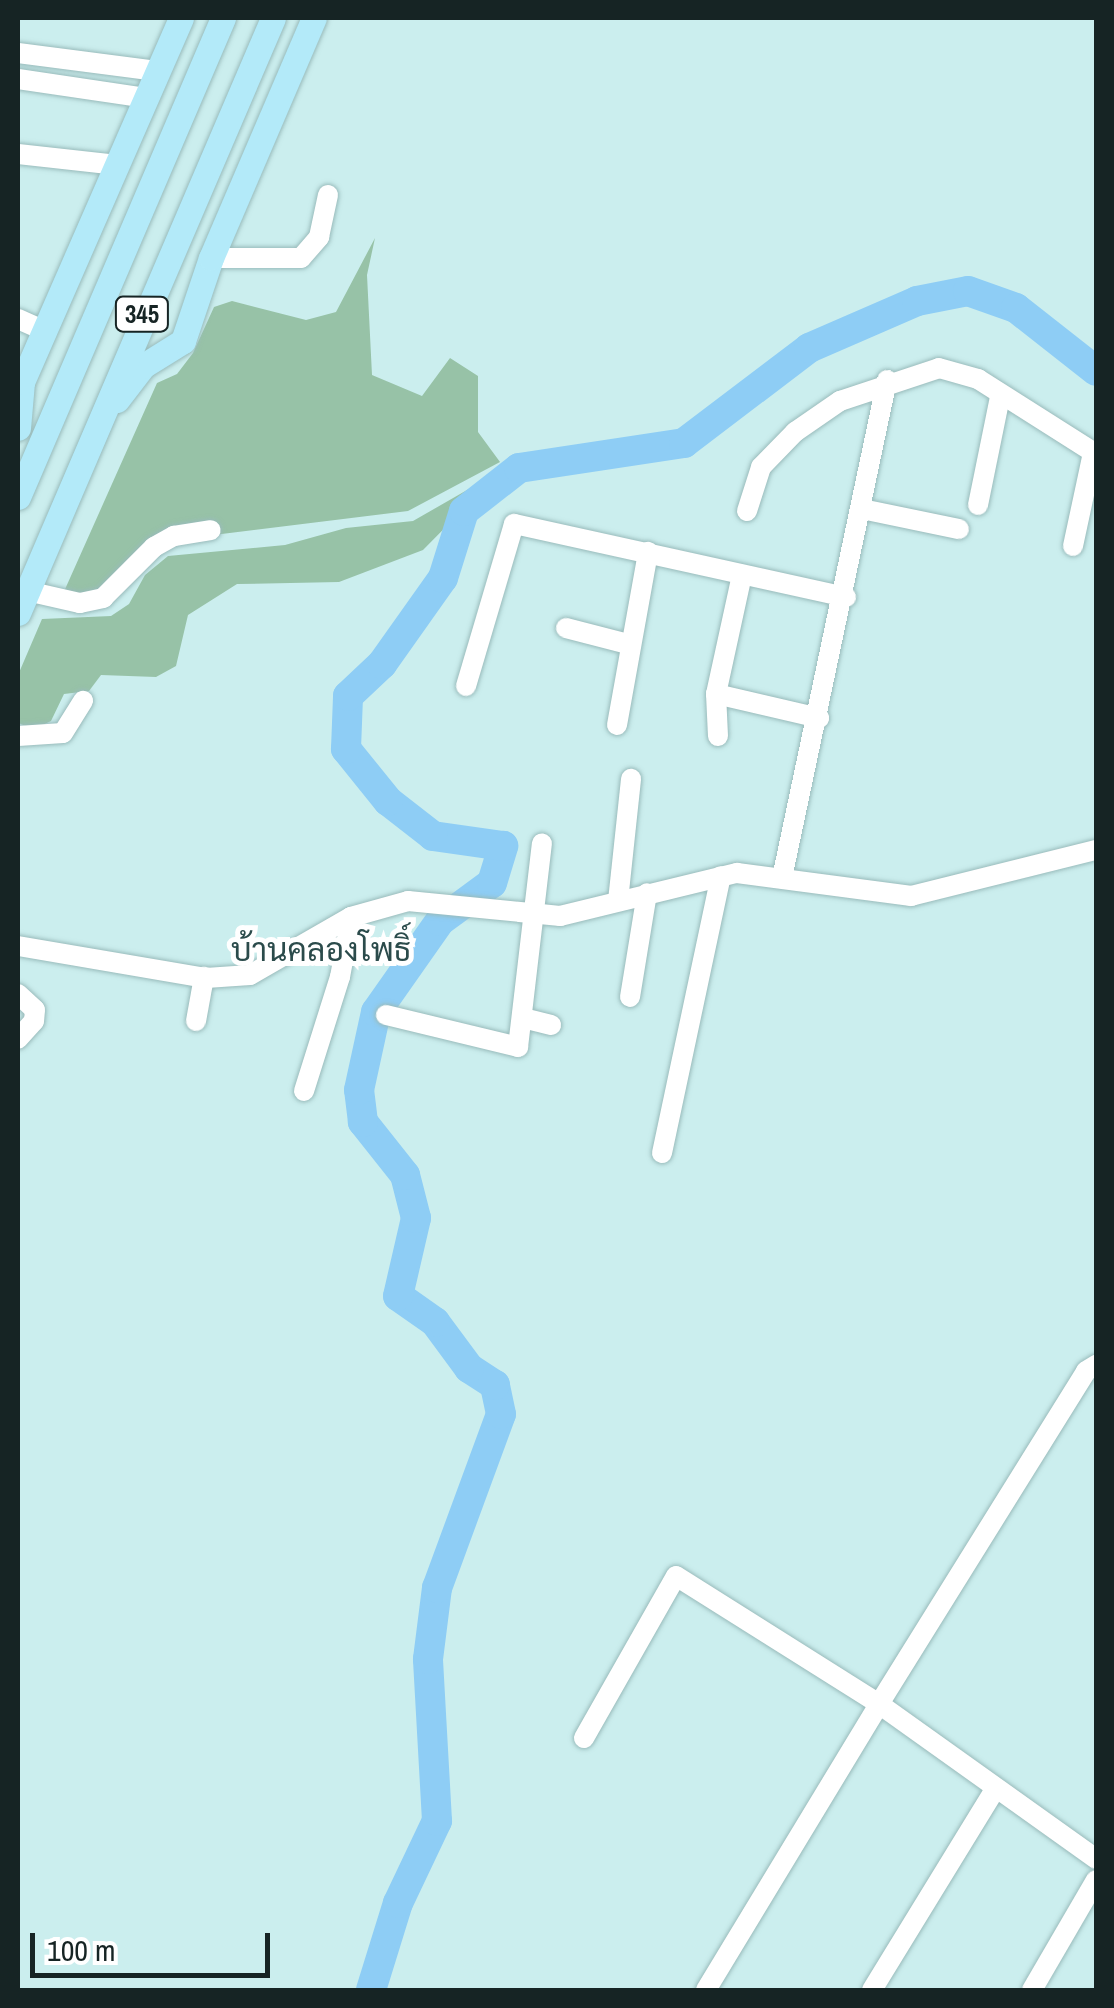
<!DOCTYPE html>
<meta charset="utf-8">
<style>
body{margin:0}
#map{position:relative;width:1114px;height:2008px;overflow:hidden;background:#cbeeee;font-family:"Archivo Narrow",Sarabun,sans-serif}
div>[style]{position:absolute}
.green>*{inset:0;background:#97c2a7}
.river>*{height:30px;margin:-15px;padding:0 15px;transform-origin:15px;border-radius:15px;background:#8ecdf5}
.roads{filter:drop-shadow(0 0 2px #9bb) drop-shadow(0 0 2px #9bb)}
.minor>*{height:20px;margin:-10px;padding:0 10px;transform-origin:10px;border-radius:10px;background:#fff}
.major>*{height:25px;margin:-12.5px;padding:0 12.5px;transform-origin:12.5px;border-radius:12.5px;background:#b3eaf9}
span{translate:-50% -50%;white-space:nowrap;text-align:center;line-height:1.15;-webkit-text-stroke:10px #fff;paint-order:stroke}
.shield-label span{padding:2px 8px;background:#fff;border:2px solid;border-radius:8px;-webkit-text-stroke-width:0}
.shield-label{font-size:25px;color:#162424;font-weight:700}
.quarter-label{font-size:32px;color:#2b4b4b}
.frame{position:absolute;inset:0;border:20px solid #162424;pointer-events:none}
.scale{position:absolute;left:30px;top:1933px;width:240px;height:45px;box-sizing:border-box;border:5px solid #162424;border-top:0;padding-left:12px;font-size:30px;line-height:35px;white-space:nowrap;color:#162424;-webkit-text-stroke:8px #fff;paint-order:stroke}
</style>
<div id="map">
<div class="green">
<div style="clip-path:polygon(375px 238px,367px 275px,372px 375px,422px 396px,450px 358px,478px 376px,478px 432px,500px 462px,408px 511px,165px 541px,124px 586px,62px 596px,157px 383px,177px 374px,193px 353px,214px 307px,232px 301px,306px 320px,336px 312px)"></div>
<div style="clip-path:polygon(502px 470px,423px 550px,339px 582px,237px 584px,188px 615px,176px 666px,156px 677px,101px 675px,89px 691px,64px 694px,51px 721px,34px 729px,18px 723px,18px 675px,42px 619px,111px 616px,129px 604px,145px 575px,168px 556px,285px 545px,346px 528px,413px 521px)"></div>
</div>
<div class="river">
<div style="left:371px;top:1990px;width:91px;rotate:-72.8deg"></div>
<div style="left:398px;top:1903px;width:91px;rotate:-64.6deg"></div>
<div style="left:437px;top:1821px;width:162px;rotate:-93.2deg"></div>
<div style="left:428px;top:1659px;width:72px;rotate:-82.8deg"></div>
<div style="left:437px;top:1588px;width:185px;rotate:-69.8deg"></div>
<div style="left:501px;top:1414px;width:30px;rotate:-102deg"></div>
<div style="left:495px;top:1385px;width:31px;rotate:-147deg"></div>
<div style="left:469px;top:1368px;width:57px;rotate:-126.5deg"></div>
<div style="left:435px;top:1322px;width:45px;rotate:-144.9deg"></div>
<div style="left:398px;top:1296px;width:80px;rotate:-77deg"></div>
<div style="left:416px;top:1218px;width:44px;rotate:-104.3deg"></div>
<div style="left:405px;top:1175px;width:68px;rotate:-128.4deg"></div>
<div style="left:363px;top:1122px;width:32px;rotate:-97deg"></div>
<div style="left:359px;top:1090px;width:80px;rotate:-77.7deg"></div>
<div style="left:376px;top:1012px;width:111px;rotate:-54.9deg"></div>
<div style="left:440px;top:921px;width:64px;rotate:-36.2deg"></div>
<div style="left:492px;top:883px;width:39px;rotate:-73deg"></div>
<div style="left:503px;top:846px;width:71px;rotate:-171.9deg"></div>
<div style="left:433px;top:836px;width:57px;rotate:-142.1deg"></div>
<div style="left:388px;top:801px;width:67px;rotate:-128.9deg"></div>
<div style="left:346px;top:749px;width:53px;rotate:-87.8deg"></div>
<div style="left:348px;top:696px;width:47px;rotate:-43.3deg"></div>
<div style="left:382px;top:664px;width:105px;rotate:-54.7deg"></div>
<div style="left:443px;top:578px;width:70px;rotate:-72.6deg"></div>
<div style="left:464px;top:511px;width:70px;rotate:-38deg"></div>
<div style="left:519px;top:468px;width:167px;rotate:-8.6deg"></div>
<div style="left:684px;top:443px;width:157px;rotate:-37.2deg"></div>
<div style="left:809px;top:348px;width:118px;rotate:-23.5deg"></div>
<div style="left:917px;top:301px;width:52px;rotate:-11.1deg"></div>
<div style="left:968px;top:291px;width:51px;rotate:19.5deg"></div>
<div style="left:1016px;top:308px;width:102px;rotate:38.2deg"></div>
</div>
<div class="roads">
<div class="minor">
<div style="left:18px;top:53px;width:140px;rotate:7.4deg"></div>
<div style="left:18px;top:79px;width:129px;rotate:8.4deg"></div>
<div style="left:18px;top:154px;width:100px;rotate:6.3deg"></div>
<div style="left:211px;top:258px;width:90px"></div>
<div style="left:301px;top:258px;width:28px;rotate:-49deg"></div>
<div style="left:319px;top:237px;width:43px;rotate:-77.9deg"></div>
<div style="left:18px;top:319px;width:30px;rotate:24deg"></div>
<div style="left:978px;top:505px;width:110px;rotate:-78.5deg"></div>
<div style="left:862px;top:509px;width:99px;rotate:11.7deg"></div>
<div style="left:747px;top:511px;width:46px;rotate:-72.3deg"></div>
<div style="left:761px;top:467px;width:49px;rotate:-45.8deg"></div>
<div style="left:795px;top:432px;width:55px;rotate:-34.6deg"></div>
<div style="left:840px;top:401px;width:104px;rotate:-18.4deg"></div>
<div style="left:939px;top:368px;width:41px;rotate:15.8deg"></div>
<div style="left:978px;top:379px;width:140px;rotate:32.4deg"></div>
<div style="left:1073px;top:546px;width:95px;rotate:-77.9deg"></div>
<div style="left:27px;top:591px;width:54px;rotate:12.8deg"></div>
<div style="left:80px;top:603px;width:24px;rotate:-12deg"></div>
<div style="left:103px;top:598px;width:72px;rotate:-45deg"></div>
<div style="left:154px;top:547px;width:23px;rotate:-29deg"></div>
<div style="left:174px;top:536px;width:37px;rotate:-9deg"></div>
<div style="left:566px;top:628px;width:64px;rotate:14.5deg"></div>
<div style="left:466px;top:686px;width:169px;rotate:-73.5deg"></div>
<div style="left:514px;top:524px;width:340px;rotate:12.4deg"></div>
<div style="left:716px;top:694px;width:106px;rotate:13.1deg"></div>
<div style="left:617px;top:725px;width:176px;rotate:-79.8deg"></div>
<div style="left:18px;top:736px;width:45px;rotate:-3.8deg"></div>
<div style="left:63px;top:733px;width:38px;rotate:-58deg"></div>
<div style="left:718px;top:736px;width:42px;rotate:-92.7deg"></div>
<div style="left:716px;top:694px;width:122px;rotate:-77.7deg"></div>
<div style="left:782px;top:878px;width:509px;rotate:-78.09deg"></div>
<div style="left:618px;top:901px;width:123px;rotate:-83.9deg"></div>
<div style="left:18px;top:946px;width:191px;rotate:9.7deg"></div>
<div style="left:206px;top:978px;width:44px;rotate:-3.9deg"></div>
<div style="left:250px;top:975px;width:116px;rotate:-29.9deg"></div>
<div style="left:351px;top:917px;width:59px;rotate:-15.7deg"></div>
<div style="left:408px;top:901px;width:153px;rotate:5.6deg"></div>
<div style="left:560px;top:916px;width:182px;rotate:-13.7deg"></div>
<div style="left:737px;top:873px;width:176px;rotate:7.5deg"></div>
<div style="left:911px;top:896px;width:191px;rotate:-14deg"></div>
<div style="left:18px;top:994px;width:23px;rotate:43deg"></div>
<div style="left:35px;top:1010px;width:11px;rotate:95deg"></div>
<div style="left:34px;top:1021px;width:24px;rotate:132deg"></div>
<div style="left:630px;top:997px;width:105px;rotate:-80.7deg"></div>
<div style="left:386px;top:1015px;width:136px;rotate:13.6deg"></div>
<div style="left:518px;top:1047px;width:205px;rotate:-83.3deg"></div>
<div style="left:523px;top:1018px;width:29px;rotate:14deg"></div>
<div style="left:196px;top:1021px;width:45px;rotate:-79.7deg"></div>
<div style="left:304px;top:1091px;width:120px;rotate:-72.5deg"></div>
<div style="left:340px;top:977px;width:61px;rotate:-79.6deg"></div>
<div style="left:662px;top:1153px;width:283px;rotate:-78deg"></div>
<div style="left:584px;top:1738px;width:186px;rotate:-60.4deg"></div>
<div style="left:676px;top:1576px;width:240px;rotate:32.2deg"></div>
<div style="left:879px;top:1704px;width:267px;rotate:35.5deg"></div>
<div style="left:706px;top:1990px;width:334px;rotate:-58.8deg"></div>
<div style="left:879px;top:1704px;width:392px;rotate:-58.1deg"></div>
<div style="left:1086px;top:1371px;width:12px;rotate:-31deg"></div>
<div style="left:872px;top:1990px;width:237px;rotate:-58.5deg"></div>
<div style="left:1032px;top:1990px;width:127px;rotate:-59.8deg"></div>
</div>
<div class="major">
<div style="left:117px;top:400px;width:43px;rotate:-52.6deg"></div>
<div style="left:143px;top:366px;width:47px;rotate:-32deg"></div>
<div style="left:183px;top:341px;width:88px;rotate:-71.4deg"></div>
<div style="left:211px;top:258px;width:261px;rotate:-66.8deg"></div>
<div style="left:18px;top:428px;width:46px;rotate:-85deg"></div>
<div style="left:22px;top:382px;width:397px;rotate:-66.4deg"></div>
<div style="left:18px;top:497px;width:521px;rotate:-66.83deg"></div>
<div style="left:18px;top:613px;width:647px;rotate:-66.8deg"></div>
</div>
</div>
<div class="shield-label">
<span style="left:142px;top:314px">345</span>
</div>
<div class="quarter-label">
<span style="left:321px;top:950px">บ้านคลองโพธิ์</span>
</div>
<div class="frame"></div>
<div class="scale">100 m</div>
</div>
